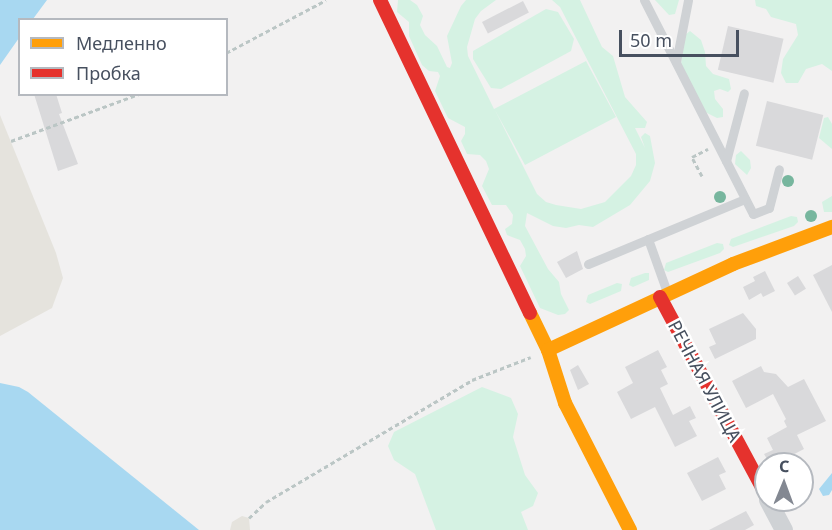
<!DOCTYPE html>
<meta charset="utf-8">
<style>
body{margin:0}
#map{position:relative;width:832px;height:530px;overflow:hidden;background:#f2f1f1;font-family:"Noto Sans",sans-serif}
div>[style]{position:absolute}
.green>*{inset:0;background:#d5f2e3}
.sand>*{inset:0;background:#e5e3dd}
.water>*{inset:0;background:#a8d8f1}
.building>*{inset:0;background:#d9d9db;transform-origin:0 0}
.path>*{height:3px;margin-top:-1.5px;transform-origin:0;background:repeating-linear-gradient(90deg,#bbc6c5 0 4.5px,transparent 0 7.5px)}
.lane>*{height:9px;margin:-4.5px;padding:0 4.5px;transform-origin:4.5px;border-radius:4.5px;background:#cfd2d5}
.street>*{height:18px;margin:-9px;padding:0 9px;transform-origin:9px;border-radius:9px;background:#cfd2d5}
.slow>*{height:14px;margin:-7px;padding:0 7px;transform-origin:7px;border-radius:7px;background:#ff9f0a}
.jam>*{height:14px;margin:-7px;padding:0 7px;transform-origin:7px;border-radius:7px;background:#e5322d}
.trees>*{width:12px;height:12px;margin:-6px;border-radius:50%;background:#77b69e}
span{translate:-50% -50%;white-space:nowrap;text-align:center;line-height:1.15;-webkit-text-stroke:5px #fff;paint-order:stroke}
.street-label{font-size:18px;color:#47505f}
.legend{position:absolute;left:18px;top:18px;width:210px;height:78px;box-sizing:border-box;background:#fff;border:2px solid #b5b9bf;margin:0;padding:8px 10px;list-style:none;font-size:18px;color:#47505f}
.legend li{display:flex;align-items:center;gap:12px;height:30px}
.legend b{width:30px;border:2px solid #b5b9bf}
.north{position:absolute;left:754px;top:452px;width:60px;height:60px;box-sizing:border-box;background:#fff;border:2px solid #b5b9bf;border-radius:50%;rotate:1deg;font-size:16px;font-weight:700;line-height:24px;text-align:center;color:#47505f}
.north::after{content:'';display:block;margin:auto;width:21px;height:27px;background:#838892;clip-path:polygon(50% 0,100% 100%,50% 72%,0 100%)}
.scale{position:absolute;left:619px;top:30px;width:120px;height:27px;box-sizing:border-box;border:3px solid #47505f;border-top:0;padding-left:8px;font-size:18px;line-height:21px;white-space:nowrap;color:#47505f;-webkit-text-stroke:4px #fff;paint-order:stroke}
</style>
<div id="map">
<div class="green">
<div style="clip-path:polygon(398px 0,410px 0,417px 5px,423px 16px,420px 25px,425px 35px,437px 46px,447px 67px,450px 68px,452px 63px,447px 36px,461px 6px,466px 0,496px 0,481px 11px,475px 19px,467px 47px,468px 56px,494px 109px,586px 61px,616px 117px,525px 165px,495px 110px,537px 194px,546px 202px,556px 205px,581px 209px,605px 202px,631px 176px,636px 165px,636px 154px,560px 7px,552px 0,580px 0,602px 47px,613px 56px,625px 97px,647px 122px,645px 128px,635px 128px,645px 148px,641px 137px,645px 133px,650px 136px,655px 163px,650px 181px,630px 205px,593px 227px,579px 225px,566px 228px,553px 226px,527px 213px,525px 226px,548px 269px,559px 282px,561px 294px,569px 310px,565px 314px,558px 315px,540px 308px,520px 266px,526px 256px,525px 249px,520px 240px,507px 235px,505px 229px,512px 224px,513px 215px,506px 205px,492px 205px,482px 186px,489px 169px,486px 161px,480px 155px,467px 154px,461px 141px,465px 134px,465px 127px,448px 118px,435px 91px,440px 76px,438px 72px,429px 71px,422px 65px,409px 36px,409px 22px,397px 12px)"></div>
<div style="clip-path:polygon(655px 0,679px 0,675px 14px,669px 15px)"></div>
<div style="clip-path:polygon(755px 0,832px 0,832px 71px,822px 64px,806px 69px,798px 83px,786px 83px,781px 73px,783px 59px,798px 35px,796px 24px,771px 17px,766px 9px,756px 6px)"></div>
<div style="clip-path:polygon(546px 9px,558px 12px,574px 39px,571px 51px,501px 89px,491px 88px,473px 59px,473px 51px)"></div>
<div style="clip-path:polygon(690px 31px,701px 40px,705px 52px,706px 66px,713px 74px,729px 79px,731px 89px,728px 92px,720px 89px,714px 91px,715px 99px,723px 109px,723px 117px,717px 118px,705px 112px,681px 64px,685px 35px)"></div>
<div style="clip-path:polygon(828px 117px,832px 124px,832px 149px,819px 138px,824px 118px)"></div>
<div style="clip-path:polygon(741px 151px,750px 160px,751px 168px,747px 175px,735px 164px,736px 155px)"></div>
<div style="clip-path:polygon(832px 196px,832px 212px,824px 212px,822px 202px)"></div>
<div style="clip-path:polygon(791px 216px,797px 217px,798px 222px,794px 226px,733px 247px,729px 245px,731px 239px)"></div>
<div style="clip-path:polygon(717px 243px,723px 244px,724px 249px,720px 253px,668px 272px,664px 270px,666px 263px)"></div>
<div style="clip-path:polygon(645px 273px,649px 273px,649px 280px,633px 287px,629px 285px,631px 278px)"></div>
<div style="clip-path:polygon(617px 283px,622px 284px,621px 291px,590px 304px,586px 302px,588px 295px)"></div>
<div style="clip-path:polygon(482px 387px,511px 398px,518px 414px,513px 437px,525px 475px,538px 493px,533px 506px,521px 512px,528px 530px,436px 530px,415px 474px,394px 460px,388px 446px,394px 432px)"></div>
</div>
<div class="sand">
<div style="clip-path:polygon(0 115px,56px 253px,63px 278px,52px 308px,0 336px)"></div>
<div style="clip-path:polygon(242px 516px,249px 518px,250px 530px,230px 530px,232px 522px)"></div>
</div>
<div class="water">
<div style="clip-path:polygon(0 0,47px 0,33px 19px,20px 20px,19px 38px,0 65px)"></div>
<div style="clip-path:polygon(0 383px,19px 387px,28px 392px,199px 530px,0 530px)"></div>
<div style="clip-path:polygon(832px 473px,832px 490px,829px 495px,823px 496px,819px 489px)"></div>
</div>
<div class="building">
<div style="left:523px;top:1px;width:13px;height:46px;rotate:63deg"></div>
<div style="left:728px;top:26px;width:57px;height:45px;rotate:13deg"></div>
<div style="clip-path:polygon(34px 94px,56px 94px,62px 113px,59px 114px,78px 164px,58px 171px)"></div>
<div style="left:767px;top:101px;width:58px;height:46px;rotate:14deg"></div>
<div style="clip-path:polygon(577px 251px,583px 269px,566px 278px,557px 262px)"></div>
<div style="clip-path:polygon(832px 265px,832px 312px,813px 275px)"></div>
<div style="clip-path:polygon(765px 271px,775px 291px,763px 297px,761px 293px,749px 300px,743px 287px,755px 281px,753px 277px)"></div>
<div style="left:798px;top:276px;width:15px;height:13px;rotate:58deg"></div>
<div style="clip-path:polygon(743px 313px,756px 329px,756px 339px,715px 359px,709px 347px,716px 344px,709px 329px)"></div>
<div style="clip-path:polygon(658px 350px,667px 367px,661px 370px,668px 384px,660px 388px,673px 415px,690px 406px,696px 418px,689px 421px,697px 436px,675px 447px,655px 407px,631px 419px,617px 392px,633px 383px,625px 367px)"></div>
<div style="clip-path:polygon(578px 365px,589px 384px,578px 390px,570px 370px)"></div>
<div style="clip-path:polygon(761px 366px,764px 372px,776px 374px,788px 387px,804px 379px,826px 421px,797px 435px,804px 449px,775px 464px,770px 464px,764px 454px,773px 450px,767px 438px,787px 427px,784px 421px,786px 419px,773px 394px,746px 408px,732px 381px)"></div>
<div style="clip-path:polygon(718px 457px,726px 472px,719px 475px,726px 489px,702px 501px,687px 473px)"></div>
<div style="clip-path:polygon(746px 511px,754px 525px,745px 530px,709px 530px)"></div>
</div>
<div class="path">
<div style="left:226px;top:53px;width:113px;rotate:-27.9deg"></div>
<div style="left:11px;top:141px;width:136px;rotate:-20.2deg"></div>
<div style="left:702px;top:176px;width:21px;rotate:-118deg"></div>
<div style="left:692px;top:157px;width:18px;rotate:-27deg"></div>
<div style="left:249px;top:518px;width:23px;rotate:-43deg"></div>
<div style="left:266px;top:502px;width:239px;rotate:-30.6deg"></div>
<div style="left:472px;top:380px;width:63px;rotate:-21.3deg"></div>
</div>
<div class="lane">
<div style="left:644px;top:0;width:240px;rotate:63deg"></div>
<div style="left:753px;top:214px;width:17px;rotate:-21deg"></div>
<div style="left:769px;top:208px;width:40px;rotate:-75.6deg"></div>
<div style="left:676px;top:62px;width:63px;rotate:-79deg"></div>
<div style="left:726px;top:161px;width:70px;rotate:-75.2deg"></div>
<div style="left:648px;top:239px;width:56px;rotate:70.3deg"></div>
<div style="left:588px;top:264px;width:170px;rotate:-22.5deg"></div>
</div>
<div class="street">
<div style="left:768px;top:500px;width:34px;rotate:62deg"></div>
</div>
<div class="slow">
<div style="left:530px;top:313px;width:41px;rotate:64.1deg"></div>
<div style="left:548px;top:350px;width:56px;rotate:72.2deg"></div>
<div style="left:565px;top:403px;width:143px;rotate:62.9deg"></div>
<div style="left:548px;top:350px;width:204px;rotate:-24.9deg"></div>
<div style="left:733px;top:264px;width:106px;rotate:-20.5deg"></div>
</div>
<div class="jam">
<div style="left:380px;top:0;width:347px;rotate:64.4deg"></div>
<div style="left:660px;top:297px;width:225px;rotate:61.8deg"></div>
</div>
<div class="trees">
<div style="left:788px;top:181px"></div>
<div style="left:720px;top:197px"></div>
<div style="left:811px;top:216px"></div>
</div>
<div class="street-label">
<span style="left:705px;top:381px;rotate:62deg">РЕЧНАЯ УЛИЦА</span>
</div>
<ul class="legend">
<li><b style="height:8px;background:#ff9f0a"></b>Медленно</li>
<li><b style="height:8px;background:#e5322d"></b>Пробка</li>
</ul>
<div class="north">С</div>
<div class="scale">50 m</div>
</div>
